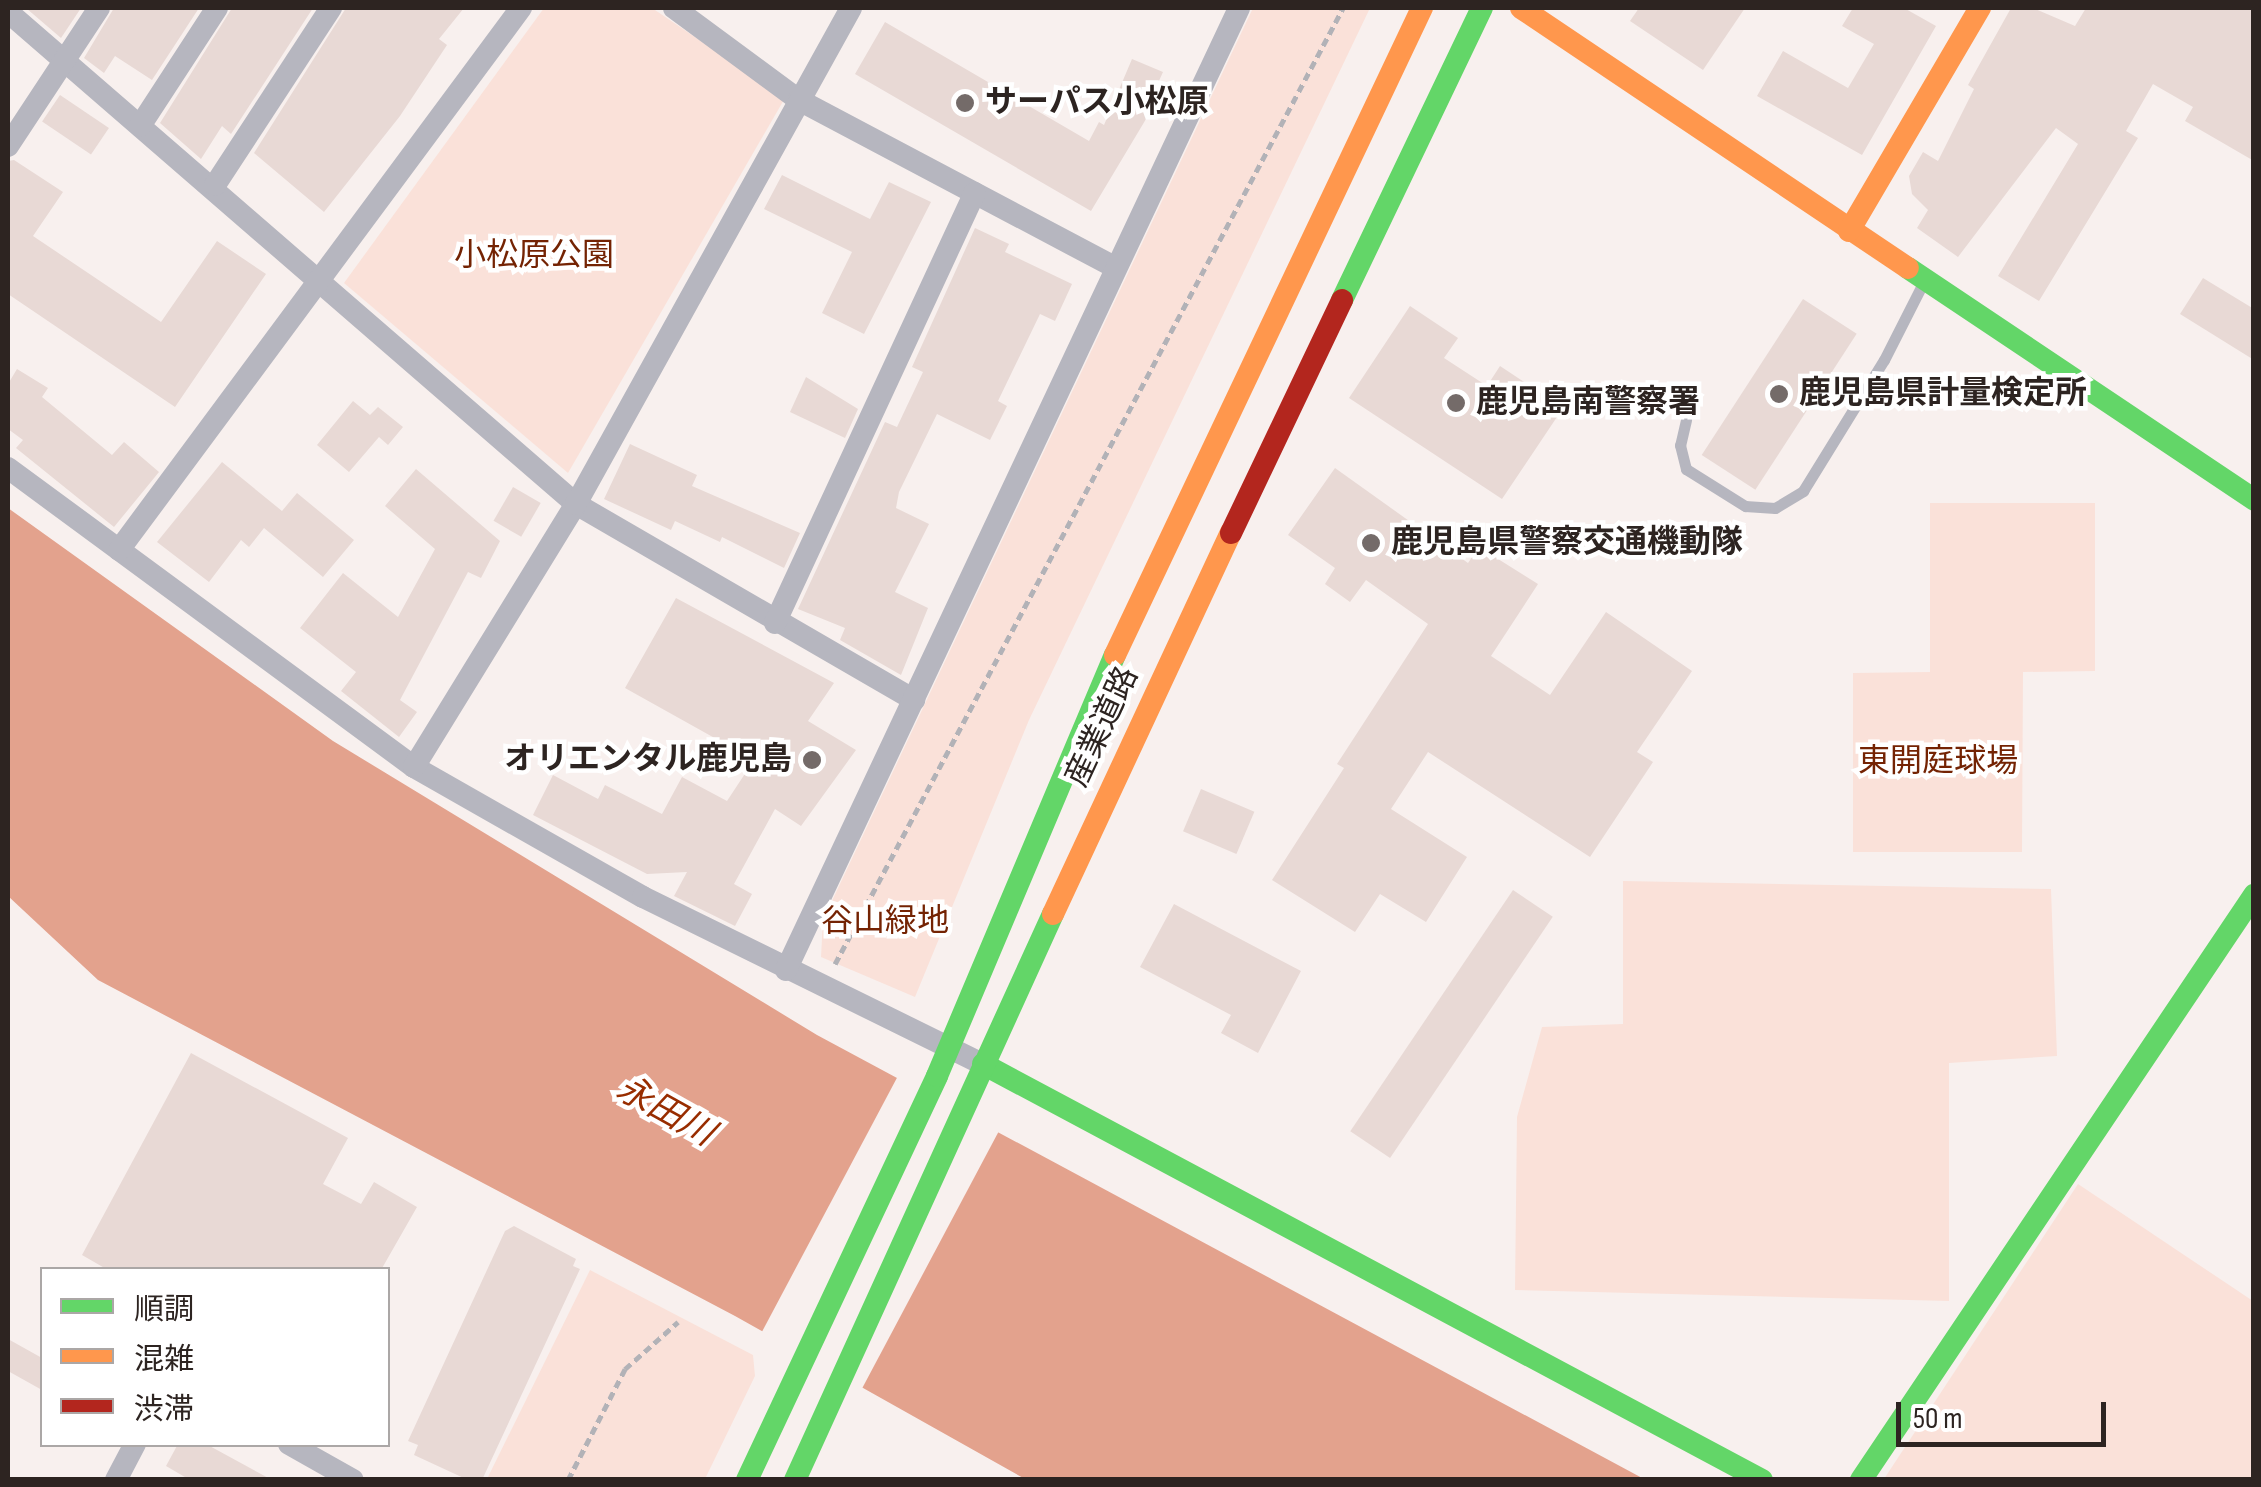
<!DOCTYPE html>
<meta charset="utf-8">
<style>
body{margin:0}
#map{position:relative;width:2261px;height:1487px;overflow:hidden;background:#f8f0ee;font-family:"Sofia Sans Condensed","Noto Sans JP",sans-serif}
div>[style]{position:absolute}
.green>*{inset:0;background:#fae1d9}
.water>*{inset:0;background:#e3a28d}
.pier>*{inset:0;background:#f8f0ee;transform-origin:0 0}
.building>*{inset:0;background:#e8d9d5;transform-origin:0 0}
.path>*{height:5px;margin-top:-2.5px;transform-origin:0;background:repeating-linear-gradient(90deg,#b2b2b7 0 8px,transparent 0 13px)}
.lane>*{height:11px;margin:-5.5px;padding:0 5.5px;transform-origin:5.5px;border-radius:5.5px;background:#b6b6bf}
.street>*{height:22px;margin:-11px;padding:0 11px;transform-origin:11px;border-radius:11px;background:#b6b6bf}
.fast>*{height:22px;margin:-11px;padding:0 11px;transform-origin:11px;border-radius:11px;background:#63d668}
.slow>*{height:22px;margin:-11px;padding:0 11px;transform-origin:11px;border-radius:11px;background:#ff974d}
.jam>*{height:22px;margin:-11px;padding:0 11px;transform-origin:11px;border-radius:11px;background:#b3261e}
.dots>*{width:28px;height:28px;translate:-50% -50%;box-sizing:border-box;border:5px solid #fff;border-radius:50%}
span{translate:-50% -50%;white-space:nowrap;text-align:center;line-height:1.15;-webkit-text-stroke:9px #fff;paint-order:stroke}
.poi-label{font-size:32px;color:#2d2421;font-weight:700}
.left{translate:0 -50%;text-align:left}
.right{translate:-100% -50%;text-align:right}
.park-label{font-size:32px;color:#742303}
.street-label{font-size:32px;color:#2d2421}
.water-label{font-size:35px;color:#982d00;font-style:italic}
.frame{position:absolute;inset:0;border:10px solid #2d2421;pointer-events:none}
.legend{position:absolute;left:40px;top:1267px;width:350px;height:180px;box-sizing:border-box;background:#fff;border:2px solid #aba7a6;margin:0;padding:12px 18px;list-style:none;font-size:30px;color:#2d2421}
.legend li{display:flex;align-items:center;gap:20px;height:50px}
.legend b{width:50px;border:2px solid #aba7a6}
.scale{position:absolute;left:1896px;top:1402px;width:210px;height:45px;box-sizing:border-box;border:5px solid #2d2421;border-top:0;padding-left:12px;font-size:30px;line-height:35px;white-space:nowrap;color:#2d2421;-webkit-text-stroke:8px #fff;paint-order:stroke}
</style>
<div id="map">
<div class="green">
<div style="clip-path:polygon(544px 8px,652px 8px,785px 98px,568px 473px,344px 283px)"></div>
<div style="clip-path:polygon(1253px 8px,1370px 8px,1029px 720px,915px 997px,821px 957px,823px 920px)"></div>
<div style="clip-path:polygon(1930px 503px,2095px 503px,2095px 671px,2023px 672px,2022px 852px,1853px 852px,1853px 673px,1930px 672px)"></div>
<div style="clip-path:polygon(1623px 881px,2051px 889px,2057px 1056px,1949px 1063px,1949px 1301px,1515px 1290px,1517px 1117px,1542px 1027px,1623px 1024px)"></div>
<div style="clip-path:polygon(2078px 1184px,2253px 1301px,2253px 1479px,1884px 1479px)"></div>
<div style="clip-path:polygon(590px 1270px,753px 1355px,755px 1376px,705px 1479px,487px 1479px)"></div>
</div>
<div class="water">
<div style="clip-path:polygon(8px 508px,333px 741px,817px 1035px,1644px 1479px,1025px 1479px,735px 1316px,98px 980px,8px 896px)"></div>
</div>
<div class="pier">
<div style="left:899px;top:1074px;width:115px;height:297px;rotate:28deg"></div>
</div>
<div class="building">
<div style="clip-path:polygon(26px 8px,81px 8px,61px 38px)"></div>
<div style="clip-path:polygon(114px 8px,199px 8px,152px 80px,115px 56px,104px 73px,84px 58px)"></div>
<div style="clip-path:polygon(232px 8px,313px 8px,231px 134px,222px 126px,201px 159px,160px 123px)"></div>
<div style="clip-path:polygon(346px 8px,464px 8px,439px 39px,447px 45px,400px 116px,324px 212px,254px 153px)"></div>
<div style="clip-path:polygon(1639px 8px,1745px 8px,1703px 70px,1630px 21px)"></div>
<div style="clip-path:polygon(1853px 8px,1904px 8px,1936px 26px,1862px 155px,1757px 96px,1783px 51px,1848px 88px,1874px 44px,1842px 26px)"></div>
<div style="clip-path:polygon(2011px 8px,2033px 8px,2075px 26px,2086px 8px,2254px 8px,2254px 161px,2185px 121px,2193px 107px,2153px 84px,2126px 131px,2138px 138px,2039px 301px,1998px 276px,2078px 144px,2056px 128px,1958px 257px,1917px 228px,1928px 210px,1912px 194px,1909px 176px,1923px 152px,1938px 161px,1974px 89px,1968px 85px)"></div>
<div style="clip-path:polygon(885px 22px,1089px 141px,1099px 122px,1104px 125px,1132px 59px,1163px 72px,1150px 101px,1155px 104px,1091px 211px,855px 74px)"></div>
<div style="left:60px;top:95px;width:59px;height:32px;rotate:34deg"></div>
<div style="clip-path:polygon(14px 160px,63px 192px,33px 236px,161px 322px,217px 241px,266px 274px,175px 407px,8px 294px,8px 161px)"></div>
<div style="clip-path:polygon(782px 175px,870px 219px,889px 182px,931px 202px,864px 334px,822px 313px,852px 252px,764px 209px)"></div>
<div style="clip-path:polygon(975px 228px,1009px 244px,1005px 252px,1072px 284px,1055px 321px,1040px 314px,998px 401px,1007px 406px,990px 440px,937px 414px,899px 492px,896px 508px,929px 524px,895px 592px,928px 608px,901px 675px,840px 640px,845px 628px,798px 609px,885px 422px,897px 427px,923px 372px,912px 367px)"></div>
<div style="clip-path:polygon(2203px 278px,2254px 309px,2254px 360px,2180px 314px)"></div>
<div style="left:1803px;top:299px;width:64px;height:186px;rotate:33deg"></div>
<div style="clip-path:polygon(1410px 306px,1458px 338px,1444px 358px,1487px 386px,1500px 366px,1563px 408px,1502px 499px,1349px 398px)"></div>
<div style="clip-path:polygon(17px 369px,48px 388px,42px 397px,112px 455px,124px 442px,159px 472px,114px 527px,16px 448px,23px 440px,8px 429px,8px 384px)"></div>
<div style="clip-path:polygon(806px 377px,858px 409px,845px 438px,790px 412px)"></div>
<div style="clip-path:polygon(353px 401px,370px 415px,378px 407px,403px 427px,388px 445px,379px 437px,349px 472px,317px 445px)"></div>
<div style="clip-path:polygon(630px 444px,697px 475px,692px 486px,800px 533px,784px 568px,722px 537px,720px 542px,675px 521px,671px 530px,604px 499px)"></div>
<div style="clip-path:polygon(222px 462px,282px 511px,297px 493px,354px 540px,323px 577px,264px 528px,249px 547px,241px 540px,209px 582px,157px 542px)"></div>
<div style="clip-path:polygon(1335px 468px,1468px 563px,1479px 547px,1538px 584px,1491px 656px,1550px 695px,1606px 612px,1692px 671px,1637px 752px,1653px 762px,1590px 857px,1428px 752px,1391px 809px,1467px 857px,1426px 922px,1380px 894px,1355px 932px,1272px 880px,1344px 768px,1337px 764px,1428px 624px,1366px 580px,1350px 602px,1325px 584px,1335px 568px,1288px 535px)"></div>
<div style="clip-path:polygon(416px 469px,500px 541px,481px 578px,468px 572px,400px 700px,417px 712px,399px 737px,341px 691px,356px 672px,300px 628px,343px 573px,398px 617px,435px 549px,385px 506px)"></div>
<div style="left:513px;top:487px;width:32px;height:39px;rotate:30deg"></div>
<div style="clip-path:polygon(676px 598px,834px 683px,808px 721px,856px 750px,801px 826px,775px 809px,734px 884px,752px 894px,735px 926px,674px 896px,687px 872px,647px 874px,533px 815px,553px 775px,598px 799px,605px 785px,662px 814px,682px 777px,727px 801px,754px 760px,625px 688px)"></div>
<div style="left:1201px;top:789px;width:58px;height:46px;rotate:23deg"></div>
<div style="left:1513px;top:890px;width:48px;height:291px;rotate:34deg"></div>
<div style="clip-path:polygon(1174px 904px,1301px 971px,1258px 1053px,1221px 1033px,1231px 1015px,1140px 967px)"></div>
<div style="clip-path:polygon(191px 1053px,348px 1138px,323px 1184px,361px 1204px,374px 1182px,417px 1207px,381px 1270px,108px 1270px,82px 1255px)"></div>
<div style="clip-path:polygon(514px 1226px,576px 1259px,573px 1266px,580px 1269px,482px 1480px,468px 1480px,414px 1455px,418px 1445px,408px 1441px,505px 1231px)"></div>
<div style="clip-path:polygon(8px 1339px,42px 1358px,42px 1390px,8px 1371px)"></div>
<div style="clip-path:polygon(178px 1444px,206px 1444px,272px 1480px,190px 1480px,166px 1466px)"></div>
</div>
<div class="path">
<div style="left:835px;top:964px;width:1083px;rotate:-62.01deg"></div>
<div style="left:568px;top:1480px;width:125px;rotate:-62.8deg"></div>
<div style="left:625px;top:1369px;width:71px;rotate:-41.6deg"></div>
</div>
<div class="lane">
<div style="left:1686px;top:420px;width:26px;rotate:103deg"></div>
<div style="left:1680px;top:445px;width:25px;rotate:76deg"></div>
<div style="left:1686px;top:469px;width:70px;rotate:32.1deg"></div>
<div style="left:1745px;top:506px;width:30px;rotate:4deg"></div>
<div style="left:1775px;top:508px;width:33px;rotate:-31deg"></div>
<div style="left:1803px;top:491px;width:154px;rotate:-58.3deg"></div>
<div style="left:1884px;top:360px;width:86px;rotate:-63.1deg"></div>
</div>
<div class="street">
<div style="left:674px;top:8px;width:155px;rotate:36.4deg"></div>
<div style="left:799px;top:100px;width:355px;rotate:27.9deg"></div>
<div style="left:8px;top:12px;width:751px;rotate:40.9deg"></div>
<div style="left:576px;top:504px;width:391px;rotate:30.1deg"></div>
<div style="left:140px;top:126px;width:141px;rotate:-56.9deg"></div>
<div style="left:8px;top:146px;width:165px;rotate:-56.6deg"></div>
<div style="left:215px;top:185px;width:212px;rotate:-56.8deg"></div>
<div style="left:8px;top:468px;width:504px;rotate:36.37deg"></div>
<div style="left:414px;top:767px;width:263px;rotate:29.6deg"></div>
<div style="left:643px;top:897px;width:379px;rotate:26.2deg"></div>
<div style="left:119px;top:550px;width:675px;rotate:-53.44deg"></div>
<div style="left:775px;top:623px;width:474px;rotate:-65.1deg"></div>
<div style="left:414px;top:767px;width:309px;rotate:-58.4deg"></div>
<div style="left:576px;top:504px;width:567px;rotate:-60.99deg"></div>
<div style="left:786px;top:970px;width:1063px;rotate:-64.78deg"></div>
<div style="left:289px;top:1444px;width:73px;rotate:29.4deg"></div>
<div style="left:116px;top:1480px;width:41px;rotate:-62.2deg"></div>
</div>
<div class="fast">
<div style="left:1908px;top:268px;width:417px;rotate:33.8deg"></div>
<div style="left:1342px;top:300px;width:324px;rotate:-64.4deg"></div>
<div style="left:983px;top:1064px;width:883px;rotate:28.1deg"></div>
<div style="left:747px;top:1480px;width:446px;rotate:-64.8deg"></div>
<div style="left:937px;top:1076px;width:457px;rotate:-67.1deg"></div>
<div style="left:795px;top:1480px;width:622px;rotate:-65.5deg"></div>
<div style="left:1861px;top:1480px;width:705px;rotate:-56.11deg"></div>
</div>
<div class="slow">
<div style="left:1521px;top:8px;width:466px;rotate:33.9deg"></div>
<div style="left:1849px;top:231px;width:259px;rotate:-59.6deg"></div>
<div style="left:1115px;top:655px;width:716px;rotate:-64.62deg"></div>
<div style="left:1053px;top:914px;width:421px;rotate:-65deg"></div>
</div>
<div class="jam">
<div style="left:1231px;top:533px;width:258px;rotate:-64.5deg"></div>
</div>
<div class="dots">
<div style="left:965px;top:103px;background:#746b69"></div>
<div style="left:1779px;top:394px;background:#746b69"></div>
<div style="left:1456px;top:403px;background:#746b69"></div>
<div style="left:1371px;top:543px;background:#746b69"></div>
<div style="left:812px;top:760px;background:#746b69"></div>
</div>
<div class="poi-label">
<span class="left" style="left:985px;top:103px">サーパス小松原</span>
<span class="left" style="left:1799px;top:394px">鹿児島県計量検定所</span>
<span class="left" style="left:1476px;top:403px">鹿児島南警察署</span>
<span class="left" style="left:1391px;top:543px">鹿児島県警察交通機動隊</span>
<span class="right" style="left:792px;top:760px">オリエンタル鹿児島</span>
</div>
<div class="park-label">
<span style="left:534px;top:256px">小松原公園</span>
<span style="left:1938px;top:762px">東開庭球場</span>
<span style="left:885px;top:922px">谷山緑地</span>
</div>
<div class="street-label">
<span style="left:1103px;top:727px;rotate:-65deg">産業道路</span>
</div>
<div class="water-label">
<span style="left:665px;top:1112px;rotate:29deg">永田川</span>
</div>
<div class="frame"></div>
<ul class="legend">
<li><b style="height:12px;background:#63d668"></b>順調</li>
<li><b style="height:12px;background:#ff974d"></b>混雑</li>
<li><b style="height:12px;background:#b3261e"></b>渋滞</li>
</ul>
<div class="scale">50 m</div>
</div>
